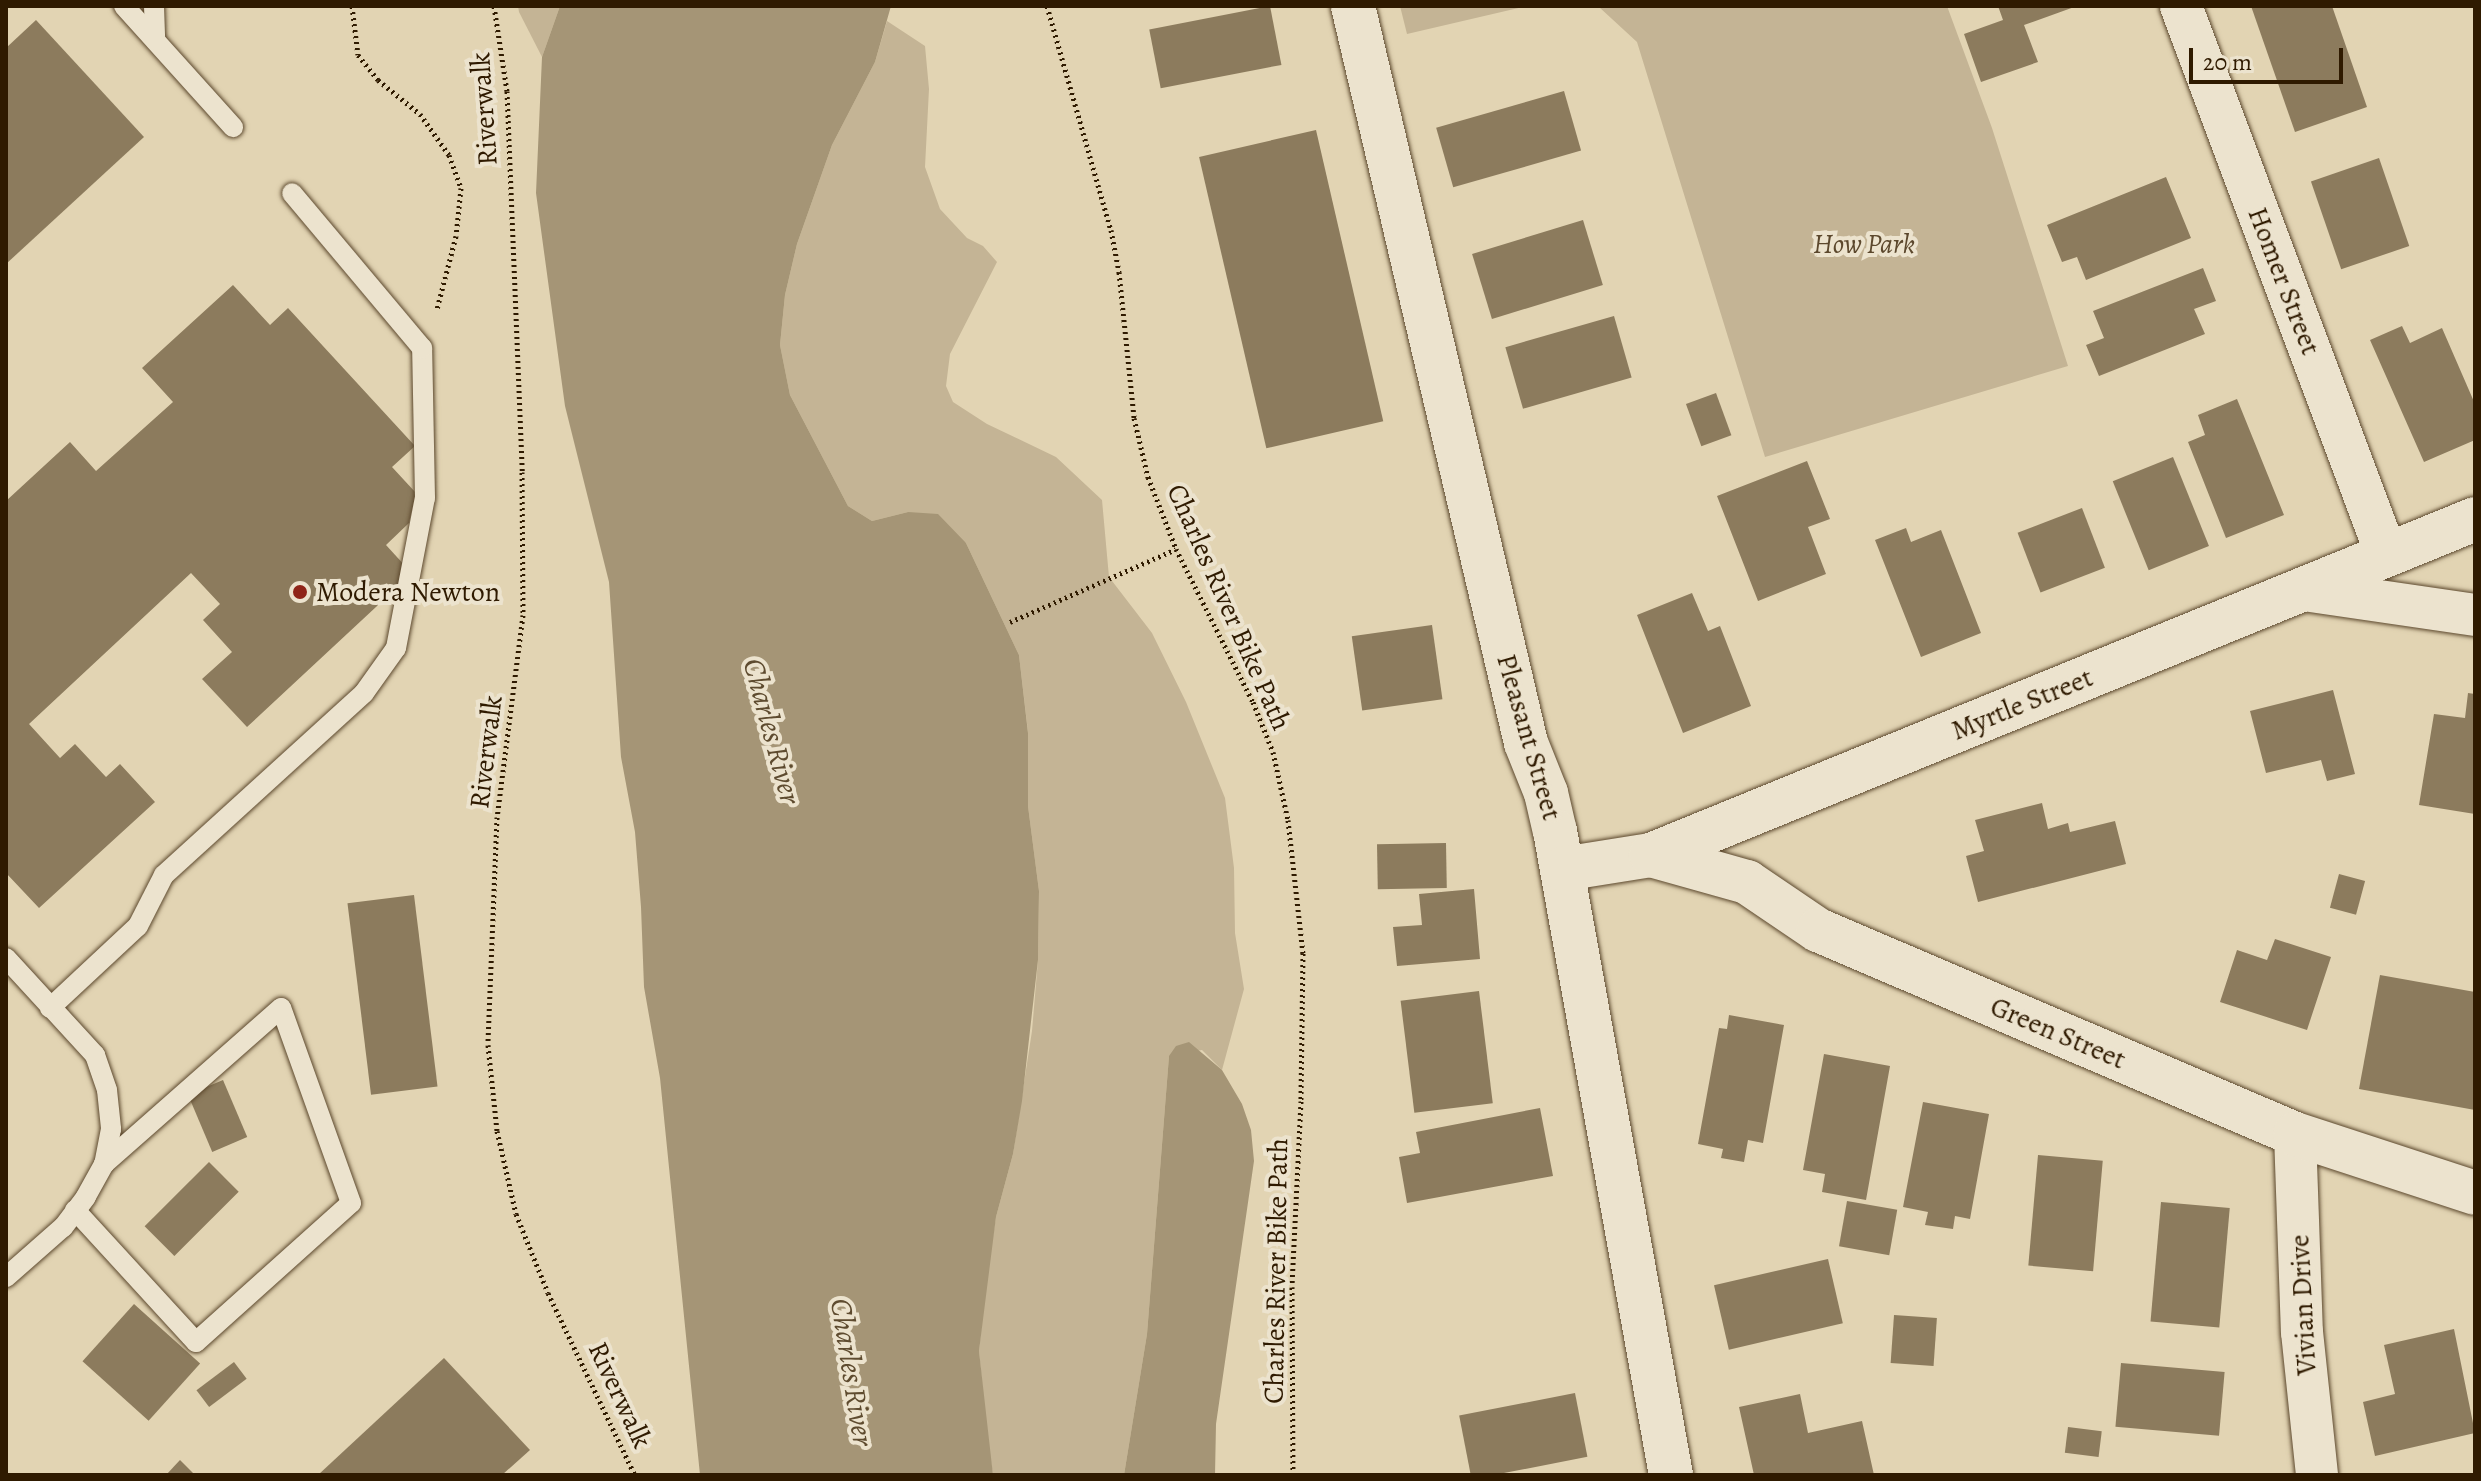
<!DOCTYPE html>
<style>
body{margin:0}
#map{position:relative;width:2481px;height:1481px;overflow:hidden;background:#e2d4b3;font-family:Alegreya,serif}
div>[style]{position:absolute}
.green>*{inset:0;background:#c4b495}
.water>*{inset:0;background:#a59576}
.building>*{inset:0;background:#8c7b5d;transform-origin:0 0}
.path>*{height:5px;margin-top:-2.5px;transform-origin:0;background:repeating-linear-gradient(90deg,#2f1a00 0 2px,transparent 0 6px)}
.roads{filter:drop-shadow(0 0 2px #5c482d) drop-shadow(0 0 2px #5c482d)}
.service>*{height:20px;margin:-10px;padding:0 10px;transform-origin:10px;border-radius:10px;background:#ece3ce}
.minor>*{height:42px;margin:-21px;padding:0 21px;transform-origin:21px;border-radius:21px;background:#ece3ce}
.tertiary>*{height:44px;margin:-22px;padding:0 22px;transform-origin:22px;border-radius:22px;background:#ece3ce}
.dots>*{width:22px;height:22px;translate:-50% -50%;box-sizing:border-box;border:4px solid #ece3ce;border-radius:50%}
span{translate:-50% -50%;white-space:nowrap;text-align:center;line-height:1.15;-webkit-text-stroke:8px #ece3ce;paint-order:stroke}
.street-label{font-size:28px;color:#2f1a00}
.park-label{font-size:28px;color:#5c482d;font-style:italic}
.poi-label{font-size:28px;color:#2f1a00}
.left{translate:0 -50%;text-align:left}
.water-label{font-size:30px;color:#5e4b2f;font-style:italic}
.frame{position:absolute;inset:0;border:8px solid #2f1a00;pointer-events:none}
.scale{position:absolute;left:2189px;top:48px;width:154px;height:36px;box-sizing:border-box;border:4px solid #2f1a00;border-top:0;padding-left:10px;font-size:24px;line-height:28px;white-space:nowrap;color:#2f1a00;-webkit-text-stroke:6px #ece3ce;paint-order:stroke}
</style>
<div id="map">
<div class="green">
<div style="clip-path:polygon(518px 6px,560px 6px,542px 57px,519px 12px)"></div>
<div style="clip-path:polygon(1400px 6px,1527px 6px,1407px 34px)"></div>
<div style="clip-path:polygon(1591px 6px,1947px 6px,1992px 128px,2068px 366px,1765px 457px,1637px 42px,1599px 7px)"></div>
<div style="clip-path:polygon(887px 21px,925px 46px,929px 89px,925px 167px,940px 209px,967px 238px,983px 246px,997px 262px,950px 354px,946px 386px,953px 402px,987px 424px,1056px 457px,1102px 500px,1109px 577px,1152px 633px,1186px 702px,1225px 798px,1234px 868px,1235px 933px,1244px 989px,1222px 1070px,1202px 1050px,1169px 1056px,1147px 1334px,1124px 1475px,993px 1475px,987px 1436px,979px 1351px,986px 1280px,996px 1217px,1013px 1154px,1032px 1031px,1038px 960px,1039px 891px,1028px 806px,1028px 732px,1019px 655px,966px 543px,908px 512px,872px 521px,848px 506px,790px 395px,780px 345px,785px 295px,797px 244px,832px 145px,875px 62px)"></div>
</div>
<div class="water">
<div style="clip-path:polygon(560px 6px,891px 6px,875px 62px,832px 145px,797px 244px,785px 295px,780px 345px,790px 395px,848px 506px,872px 521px,908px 512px,938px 514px,966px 543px,1019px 655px,1028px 733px,1028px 806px,1039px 891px,1038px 960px,1022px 1101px,1013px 1154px,996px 1217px,979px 1351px,993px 1475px,700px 1475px,660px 1078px,644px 987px,641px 907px,635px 832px,621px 757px,609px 582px,565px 406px,536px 193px,542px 57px)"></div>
<div style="clip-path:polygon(1189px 1042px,1222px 1070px,1242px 1104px,1251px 1130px,1254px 1161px,1216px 1424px,1215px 1475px,1124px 1475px,1147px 1334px,1169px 1056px,1176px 1046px)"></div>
</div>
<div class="building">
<div style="left:1270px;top:6px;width:60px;height:123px;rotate:79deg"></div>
<div style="clip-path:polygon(1998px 6px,2077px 6px,2024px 25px,2038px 62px,1981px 82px,1964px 34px,2003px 20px)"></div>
<div style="clip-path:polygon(2251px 6px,2332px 6px,2367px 107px,2295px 132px)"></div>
<div style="clip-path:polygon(36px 20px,144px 137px,6px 264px,6px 48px)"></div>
<div style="left:1564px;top:91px;width:62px;height:133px;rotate:74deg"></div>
<div style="left:1316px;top:130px;width:299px;height:120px;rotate:77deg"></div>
<div style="left:2379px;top:158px;width:93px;height:72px;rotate:71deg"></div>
<div style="clip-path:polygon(2166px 177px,2191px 238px,2086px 280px,2077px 257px,2062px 262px,2047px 225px)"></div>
<div style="left:1583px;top:220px;width:68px;height:116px;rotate:73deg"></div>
<div style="clip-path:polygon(2203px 268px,2216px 301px,2194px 309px,2205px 334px,2099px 376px,2086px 345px,2104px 338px,2093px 311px)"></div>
<div style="clip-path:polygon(233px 285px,270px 325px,288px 308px,415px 446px,392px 467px,416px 493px,409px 523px,386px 545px,407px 568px,405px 580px,247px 727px,202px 679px,232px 652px,203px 620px,220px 604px,191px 573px,29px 724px,60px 758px,75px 744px,106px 777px,120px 764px,155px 802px,39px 908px,6px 873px,6px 501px,70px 442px,96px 471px,173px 402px,142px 368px)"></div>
<div style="left:1614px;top:316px;width:64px;height:113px;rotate:74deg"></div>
<div style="clip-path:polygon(2402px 326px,2410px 343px,2442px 328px,2475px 404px,2475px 440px,2424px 462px,2370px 340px)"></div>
<div style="left:1716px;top:393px;width:45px;height:32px;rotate:70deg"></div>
<div style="clip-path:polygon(2237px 399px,2284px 515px,2226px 538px,2188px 442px,2205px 435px,2198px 415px)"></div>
<div style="left:2173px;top:457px;width:96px;height:65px;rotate:68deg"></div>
<div style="clip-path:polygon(1807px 461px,1830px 519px,1808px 527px,1826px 574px,1758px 601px,1717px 496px)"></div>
<div style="left:2082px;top:508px;width:64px;height:69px;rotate:69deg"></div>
<div style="clip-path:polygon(1906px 528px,1911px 542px,1941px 530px,1981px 633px,1921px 657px,1875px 540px)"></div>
<div style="clip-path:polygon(1692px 593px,1708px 631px,1720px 626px,1751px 706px,1683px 733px,1637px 615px)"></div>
<div style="left:1432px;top:625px;width:75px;height:81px;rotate:82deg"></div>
<div style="clip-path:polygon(2333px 690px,2355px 774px,2327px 781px,2321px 760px,2266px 773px,2250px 711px)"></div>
<div style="clip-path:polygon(2468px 693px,2475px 694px,2475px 814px,2419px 805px,2434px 714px,2465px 718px)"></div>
<div style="clip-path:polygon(2042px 803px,2048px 829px,2068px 823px,2070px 832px,2115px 821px,2126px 864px,1978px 902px,1966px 856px,1984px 851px,1975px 820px)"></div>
<div style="left:1446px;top:843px;width:45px;height:69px;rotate:89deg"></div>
<div style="left:2339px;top:874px;width:27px;height:35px;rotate:15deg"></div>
<div style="clip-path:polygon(1474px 889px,1480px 959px,1397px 966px,1393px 927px,1422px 925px,1419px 894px)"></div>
<div style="left:414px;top:895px;width:193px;height:67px;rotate:83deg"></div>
<div style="clip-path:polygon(2275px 939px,2331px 957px,2307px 1030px,2220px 1002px,2237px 950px,2267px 960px)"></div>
<div style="clip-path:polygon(2380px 975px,2475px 992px,2475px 1110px,2359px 1089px)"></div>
<div style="left:1479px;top:991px;width:113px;height:79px;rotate:83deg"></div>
<div style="clip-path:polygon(1729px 1015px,1784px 1025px,1763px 1143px,1748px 1140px,1744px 1162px,1721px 1158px,1723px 1149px,1698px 1144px,1719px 1028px,1727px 1029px)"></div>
<div style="clip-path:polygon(1824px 1054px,1890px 1066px,1866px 1200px,1822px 1192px,1825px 1174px,1803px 1170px)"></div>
<div style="left:223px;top:1080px;width:62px;height:38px;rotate:67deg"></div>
<div style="clip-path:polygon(1923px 1102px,1989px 1114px,1970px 1219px,1955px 1216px,1953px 1229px,1925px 1225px,1928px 1212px,1903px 1207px)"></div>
<div style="clip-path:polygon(1540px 1108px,1553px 1176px,1407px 1203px,1399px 1157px,1420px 1153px,1416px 1132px)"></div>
<div style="left:2038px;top:1155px;width:65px;height:111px;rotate:5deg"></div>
<div style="left:209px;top:1162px;width:42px;height:91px;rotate:45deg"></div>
<div style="left:1847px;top:1201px;width:51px;height:46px;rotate:10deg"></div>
<div style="left:2161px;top:1202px;width:69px;height:120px;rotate:5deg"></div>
<div style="left:1828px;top:1259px;width:66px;height:117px;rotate:77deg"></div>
<div style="left:134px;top:1304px;width:89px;height:77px;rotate:42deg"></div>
<div style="left:1894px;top:1315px;width:43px;height:48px;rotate:4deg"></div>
<div style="clip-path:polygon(2454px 1329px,2475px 1433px,2375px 1456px,2363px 1402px,2395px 1394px,2384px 1345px)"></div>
<div style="clip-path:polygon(444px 1358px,530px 1450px,502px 1475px,318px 1475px)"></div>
<div style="left:234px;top:1362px;width:21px;height:47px;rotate:53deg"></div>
<div style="left:2121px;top:1363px;width:104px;height:64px;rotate:5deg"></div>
<div style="left:1575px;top:1393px;width:65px;height:118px;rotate:79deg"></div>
<div style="clip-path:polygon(1800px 1394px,1808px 1433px,1862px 1421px,1874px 1475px,1754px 1475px,1739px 1407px)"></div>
<div style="left:2068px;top:1427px;width:34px;height:26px;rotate:7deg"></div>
<div style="clip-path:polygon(180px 1460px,195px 1475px,166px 1475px)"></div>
</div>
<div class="path">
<div style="left:352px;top:6px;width:49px;rotate:83deg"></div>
<div style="left:358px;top:55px;width:32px;rotate:51deg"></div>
<div style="left:378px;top:80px;width:54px;rotate:39deg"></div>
<div style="left:420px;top:114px;width:50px;rotate:54.7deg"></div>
<div style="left:449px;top:155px;width:35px;rotate:70deg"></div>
<div style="left:461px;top:188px;width:48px;rotate:95.9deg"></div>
<div style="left:456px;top:236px;width:75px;rotate:104.6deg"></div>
<div style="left:494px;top:6px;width:86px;rotate:81.3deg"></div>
<div style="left:507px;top:91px;width:381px;rotate:87.7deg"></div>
<div style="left:522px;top:472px;width:143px;rotate:89.6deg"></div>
<div style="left:523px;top:615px;width:204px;rotate:97.3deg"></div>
<div style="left:497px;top:817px;width:228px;rotate:92.3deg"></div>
<div style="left:488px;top:1045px;width:86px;rotate:84deg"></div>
<div style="left:497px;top:1131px;width:85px;rotate:77.1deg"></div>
<div style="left:516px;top:1214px;width:85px;rotate:67.9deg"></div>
<div style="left:548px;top:1293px;width:202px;rotate:64.5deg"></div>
<div style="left:1047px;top:6px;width:233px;rotate:74.1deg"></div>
<div style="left:1111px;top:230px;width:43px;rotate:79.2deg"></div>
<div style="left:1119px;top:272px;width:147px;rotate:84.1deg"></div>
<div style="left:1134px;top:418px;width:61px;rotate:76.7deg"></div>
<div style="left:1148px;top:477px;width:77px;rotate:68.7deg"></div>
<div style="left:1176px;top:549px;width:171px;rotate:63.3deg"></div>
<div style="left:1253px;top:702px;width:54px;rotate:68.2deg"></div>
<div style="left:1273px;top:752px;width:70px;rotate:77.6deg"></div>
<div style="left:1288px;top:820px;width:134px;rotate:83.6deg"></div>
<div style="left:1303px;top:953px;width:148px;rotate:90.8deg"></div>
<div style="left:1301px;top:1101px;width:186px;rotate:92.8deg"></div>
<div style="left:1292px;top:1287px;width:188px;rotate:89.7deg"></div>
<div style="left:1010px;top:622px;width:181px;rotate:-23.7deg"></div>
</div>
<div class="roads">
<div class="service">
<div style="left:124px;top:6px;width:163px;rotate:48deg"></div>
<div style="left:154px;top:6px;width:34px;rotate:88deg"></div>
<div style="left:6px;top:958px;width:132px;rotate:47.5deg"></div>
<div style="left:95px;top:1055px;width:37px;rotate:71deg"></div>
<div style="left:107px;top:1090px;width:39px;rotate:84deg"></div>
<div style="left:111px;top:1129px;width:36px;rotate:101deg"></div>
<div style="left:104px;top:1164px;width:38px;rotate:119deg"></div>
<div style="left:86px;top:1197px;width:38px;rotate:127deg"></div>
<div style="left:63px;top:1227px;width:76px;rotate:138.7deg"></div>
<div style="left:50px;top:1008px;width:120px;rotate:-43deg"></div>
<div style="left:138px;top:926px;width:57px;rotate:-63deg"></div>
<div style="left:164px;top:875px;width:270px;rotate:-42.3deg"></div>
<div style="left:364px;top:693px;width:55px;rotate:-54.6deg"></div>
<div style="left:396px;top:648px;width:153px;rotate:-79.1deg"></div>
<div style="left:425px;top:498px;width:150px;rotate:-91.1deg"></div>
<div style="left:422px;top:348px;width:202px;rotate:-130deg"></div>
<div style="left:75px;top:1210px;width:179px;rotate:47.5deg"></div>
<div style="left:196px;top:1342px;width:208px;rotate:-41.9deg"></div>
<div style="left:351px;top:1203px;width:207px;rotate:-109.7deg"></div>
<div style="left:281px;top:1008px;width:236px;rotate:138.6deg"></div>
</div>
<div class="minor">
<div style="left:2181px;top:6px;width:587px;rotate:69.47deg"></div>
<div style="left:2304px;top:590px;width:173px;rotate:8.3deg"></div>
<div style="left:2295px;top:1134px;width:198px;rotate:88deg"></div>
<div style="left:2302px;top:1332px;width:144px;rotate:84deg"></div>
</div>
<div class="tertiary">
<div style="left:1353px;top:6px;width:757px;rotate:76.79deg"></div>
<div style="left:1526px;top:743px;width:54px;rotate:68.2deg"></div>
<div style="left:1546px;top:793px;width:39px;rotate:77deg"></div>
<div style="left:1555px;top:831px;width:654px;rotate:79.79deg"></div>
<div style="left:1651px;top:855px;width:100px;rotate:15.7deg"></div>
<div style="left:1747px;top:882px;width:86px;rotate:34.1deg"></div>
<div style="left:1818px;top:930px;width:519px;rotate:23.16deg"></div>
<div style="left:2295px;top:1134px;width:189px;rotate:18.1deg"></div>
<div style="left:1563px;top:869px;width:89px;rotate:-9deg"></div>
<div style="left:1651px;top:855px;width:890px;rotate:-22.18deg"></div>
</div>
</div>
<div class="dots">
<div style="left:300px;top:592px;background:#8f2418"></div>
</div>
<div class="street-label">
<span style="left:484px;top:109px;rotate:-94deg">Riverwalk</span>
<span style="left:2284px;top:281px;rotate:69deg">Homer Street</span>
<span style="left:1229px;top:607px;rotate:66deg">Charles River Bike Path</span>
<span style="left:2022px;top:704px;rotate:-22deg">Myrtle Street</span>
<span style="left:1529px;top:737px;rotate:74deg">Pleasant Street</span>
<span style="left:486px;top:752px;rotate:-83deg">Riverwalk</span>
<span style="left:2058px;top:1033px;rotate:23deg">Green Street</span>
<span style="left:1276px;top:1271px;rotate:-89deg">Charles River Bike Path</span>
<span style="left:2303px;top:1305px;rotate:-93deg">Vivian Drive</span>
<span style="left:620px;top:1395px;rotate:65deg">Riverwalk</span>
</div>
<div class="park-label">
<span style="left:1864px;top:244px">How Park</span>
</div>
<div class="poi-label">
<span class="left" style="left:316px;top:592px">Modera Newton</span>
</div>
<div class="water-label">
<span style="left:772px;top:731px;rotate:75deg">Charles River</span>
<span style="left:852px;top:1372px;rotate:81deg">Charles River</span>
</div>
<div class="frame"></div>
<div class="scale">20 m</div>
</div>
